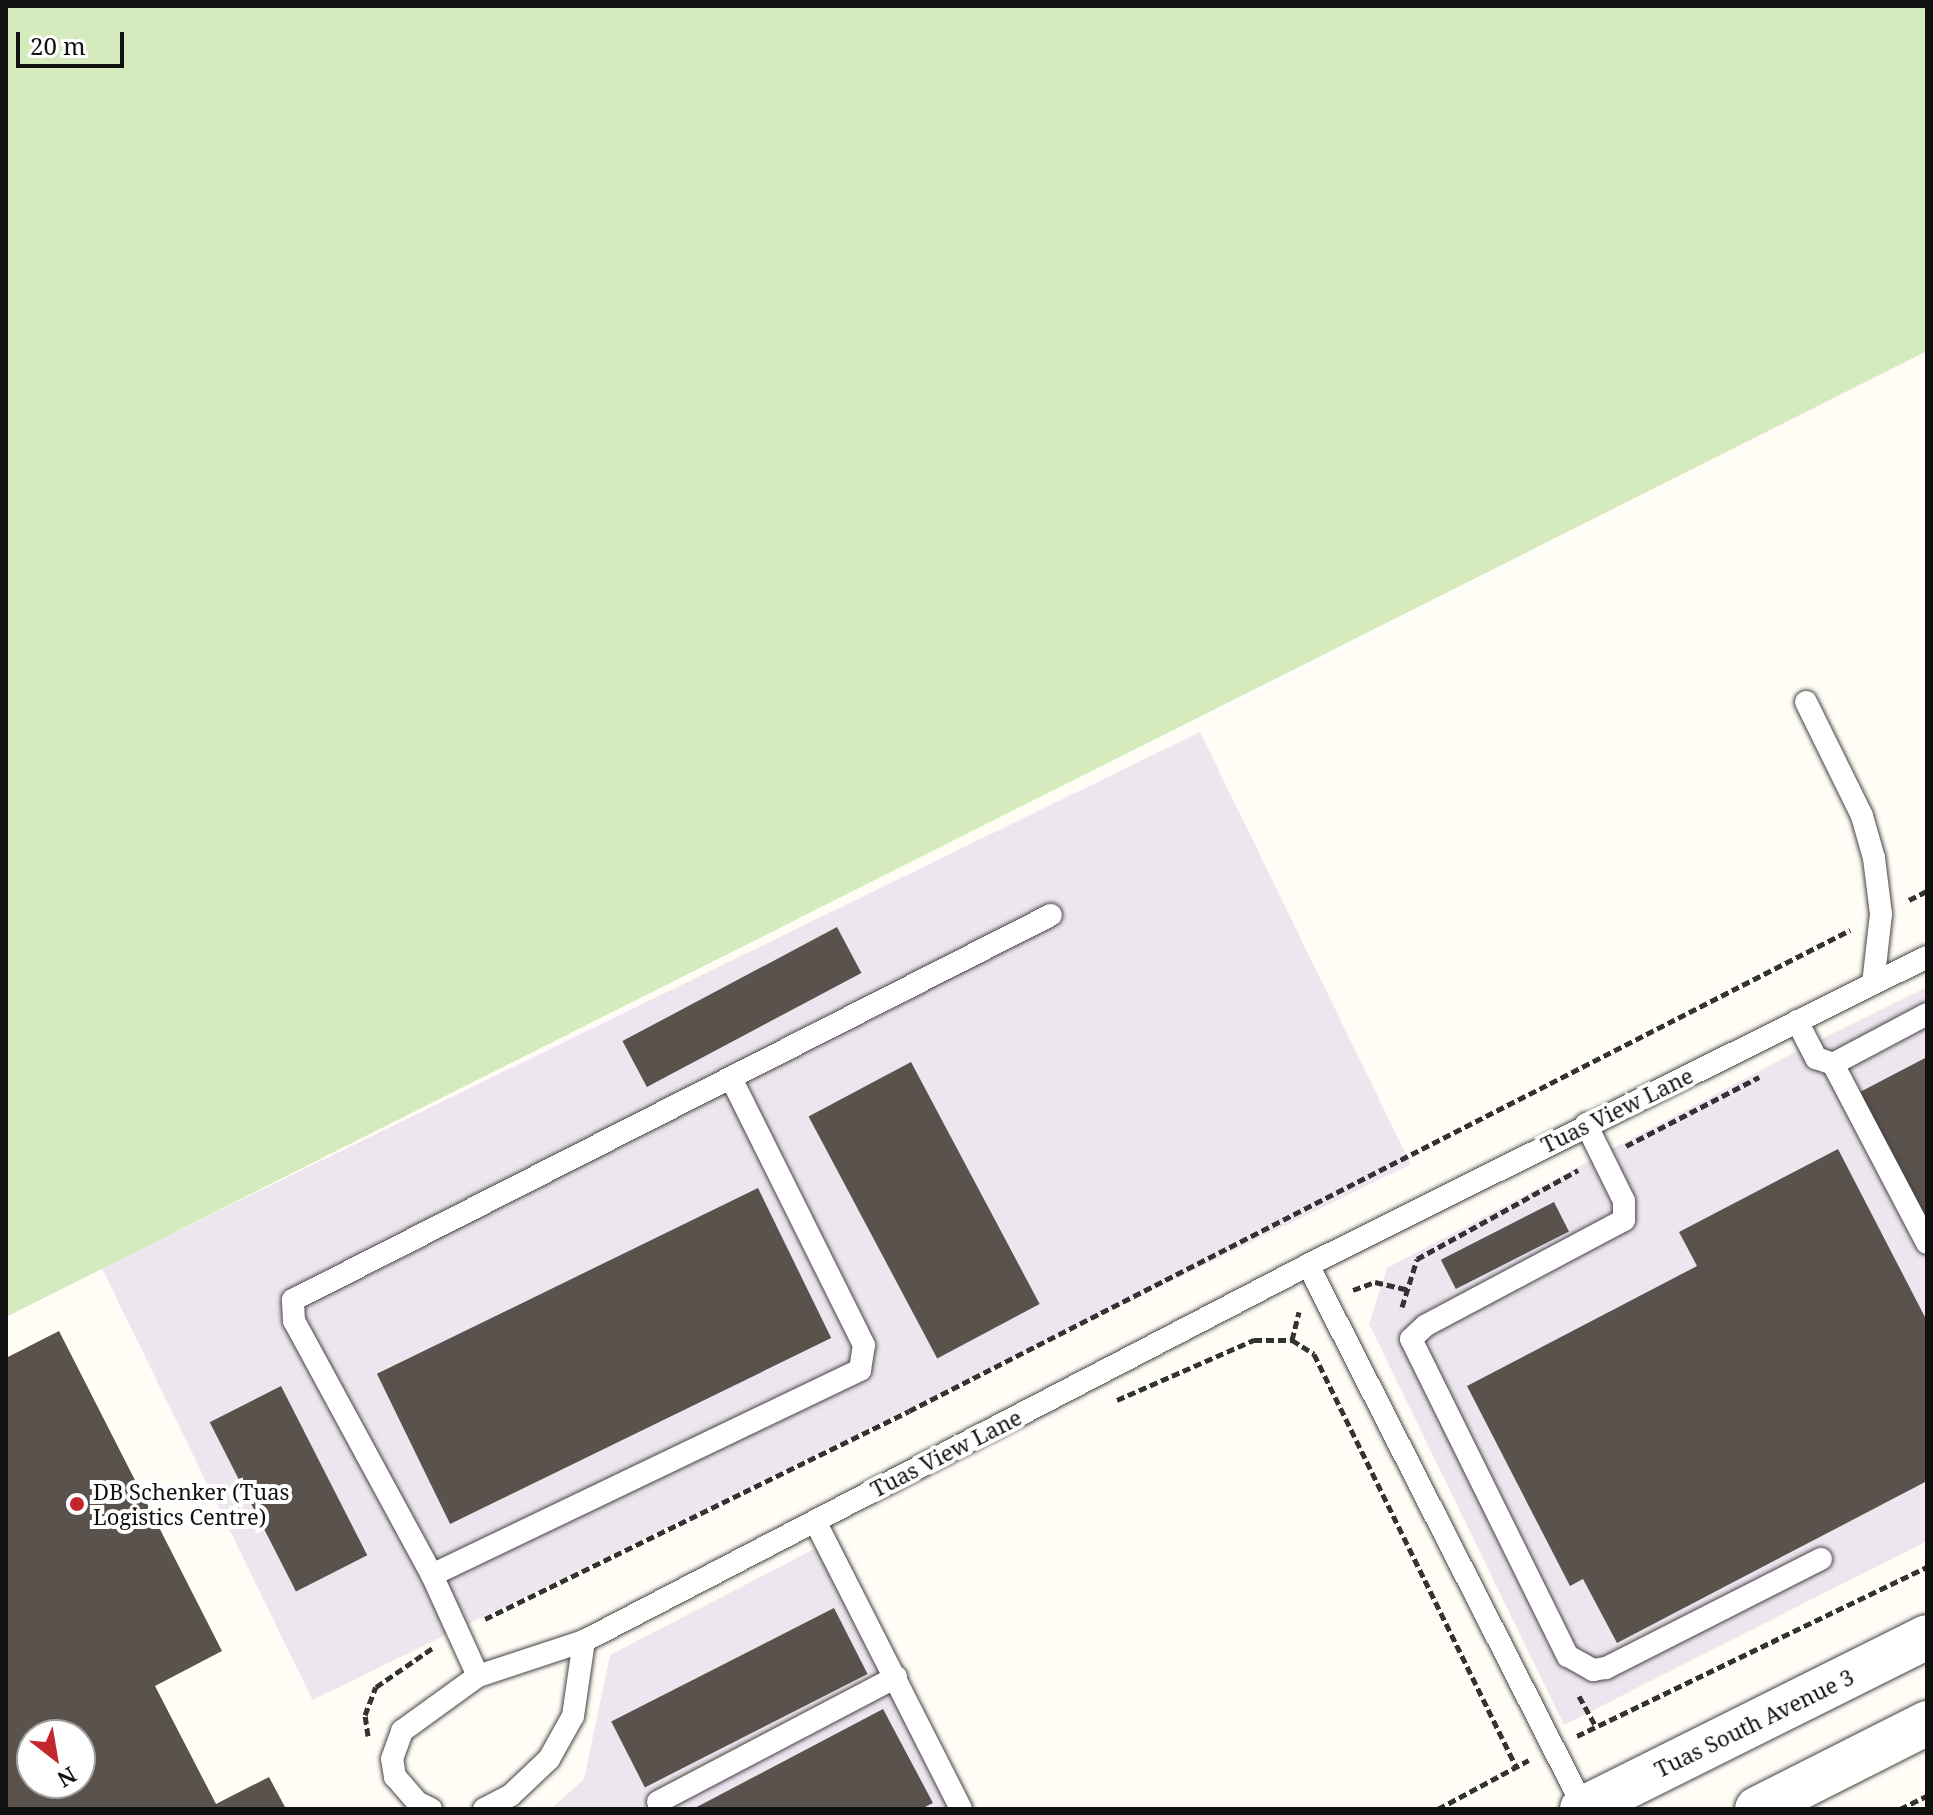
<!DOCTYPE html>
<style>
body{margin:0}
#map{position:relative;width:1933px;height:1815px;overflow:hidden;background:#fffdf5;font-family:"Noto Serif",serif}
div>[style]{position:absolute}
.industrial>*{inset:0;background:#eee6ef;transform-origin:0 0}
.green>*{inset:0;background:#d5ebbd}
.building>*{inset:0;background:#5a524d;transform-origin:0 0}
.path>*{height:5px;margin-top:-2.5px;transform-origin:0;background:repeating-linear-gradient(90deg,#333 0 8px,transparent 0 12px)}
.roads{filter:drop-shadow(0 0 2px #444) drop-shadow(0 0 2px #444)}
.service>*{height:22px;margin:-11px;padding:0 11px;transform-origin:11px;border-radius:11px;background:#fff}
.tertiary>*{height:44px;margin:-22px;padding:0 22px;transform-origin:22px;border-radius:22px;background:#fff}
.dots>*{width:22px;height:22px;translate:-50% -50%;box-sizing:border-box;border:4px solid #fff;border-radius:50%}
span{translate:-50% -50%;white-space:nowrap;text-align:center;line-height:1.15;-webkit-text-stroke:8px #fff;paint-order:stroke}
.street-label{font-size:22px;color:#111}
.poi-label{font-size:22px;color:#111}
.left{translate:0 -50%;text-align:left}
.frame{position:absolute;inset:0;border:8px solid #111;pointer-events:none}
.north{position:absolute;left:16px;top:1719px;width:80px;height:80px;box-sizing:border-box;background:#fff;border:2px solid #a0a0a0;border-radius:50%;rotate:149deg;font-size:22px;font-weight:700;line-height:32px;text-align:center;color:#111}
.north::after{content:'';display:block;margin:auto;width:28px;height:36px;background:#c4262e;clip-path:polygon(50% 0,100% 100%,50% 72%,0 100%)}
.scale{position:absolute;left:16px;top:32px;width:108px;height:36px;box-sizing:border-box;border:4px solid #111;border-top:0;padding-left:10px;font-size:24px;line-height:28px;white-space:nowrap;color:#111;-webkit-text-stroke:6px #fff;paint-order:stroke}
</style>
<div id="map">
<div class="industrial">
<div style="left:1200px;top:732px;width:481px;height:1222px;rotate:64deg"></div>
<div style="clip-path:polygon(1927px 987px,1927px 1541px,1564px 1725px,1369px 1324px,1387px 1268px,1795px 1052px)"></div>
<div style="clip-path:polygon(837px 1537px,971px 1809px,551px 1809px,584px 1779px,610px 1655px)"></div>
</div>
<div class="green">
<div style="clip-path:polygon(6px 6px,1926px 6px,1927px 351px,6px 1317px)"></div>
</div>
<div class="building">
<div style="left:837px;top:927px;width:52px;height:243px;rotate:62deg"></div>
<div style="clip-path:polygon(1927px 1057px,1927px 1221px,1860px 1092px)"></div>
<div style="left:911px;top:1062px;width:274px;height:116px;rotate:62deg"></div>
<div style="clip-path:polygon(1838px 1149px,1927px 1321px,1927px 1481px,1617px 1643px,1583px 1579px,1570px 1586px,1467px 1386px,1697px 1266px,1679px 1232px)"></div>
<div style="left:758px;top:1188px;width:167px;height:424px;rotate:64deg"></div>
<div style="left:1554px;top:1202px;width:33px;height:127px;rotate:63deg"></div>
<div style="clip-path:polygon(evenodd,59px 1331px,222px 1651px,155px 1686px,216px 1804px,269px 1777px,286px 1809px,6px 1809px,6px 1358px,59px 1331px,32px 1735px,80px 1735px,80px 1783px,32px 1783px,32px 1735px)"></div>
<div style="left:281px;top:1386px;width:190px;height:80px;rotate:63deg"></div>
<div style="left:834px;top:1608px;width:74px;height:250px;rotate:63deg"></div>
<div style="clip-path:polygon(883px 1709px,933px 1803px,921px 1809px,693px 1809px)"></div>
</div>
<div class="path">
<div style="left:1909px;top:900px;width:20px;rotate:-27deg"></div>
<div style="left:1626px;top:1146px;width:150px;rotate:-27.4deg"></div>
<div style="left:1353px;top:1290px;width:23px;rotate:-20deg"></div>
<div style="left:1375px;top:1282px;width:32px;rotate:13deg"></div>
<div style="left:1402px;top:1307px;width:50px;rotate:-72.6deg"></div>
<div style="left:1417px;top:1259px;width:184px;rotate:-28.9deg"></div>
<div style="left:1292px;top:1340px;width:29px;rotate:-76deg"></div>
<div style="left:1117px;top:1400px;width:150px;rotate:-23.7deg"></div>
<div style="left:1254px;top:1340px;width:38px"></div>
<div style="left:1292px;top:1340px;width:26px;rotate:32deg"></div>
<div style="left:1314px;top:1354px;width:460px;rotate:63.9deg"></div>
<div style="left:485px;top:1619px;width:472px;rotate:-26.1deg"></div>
<div style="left:909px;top:1411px;width:1057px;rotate:-27.07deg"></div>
<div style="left:1579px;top:1696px;width:35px;rotate:61deg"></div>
<div style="left:368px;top:1736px;width:21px;rotate:-98deg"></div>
<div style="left:365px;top:1715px;width:30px;rotate:-69deg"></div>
<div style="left:376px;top:1687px;width:70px;rotate:-34.6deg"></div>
<div style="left:1577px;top:1736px;width:389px;rotate:-25.8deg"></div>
<div style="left:1438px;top:1809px;width:103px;rotate:-28.3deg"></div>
<div style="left:1900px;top:1809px;width:30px;rotate:-26deg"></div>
</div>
<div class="roads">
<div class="service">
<div style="left:1806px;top:702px;width:127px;rotate:63.8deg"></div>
<div style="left:1862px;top:816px;width:44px;rotate:74.1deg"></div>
<div style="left:1874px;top:858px;width:56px;rotate:82.9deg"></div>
<div style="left:1881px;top:914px;width:70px;rotate:96.5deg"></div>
<div style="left:1797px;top:1021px;width:42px;rotate:62.8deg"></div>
<div style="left:1816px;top:1058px;width:18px;rotate:19deg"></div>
<div style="left:1833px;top:1064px;width:106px;rotate:-28deg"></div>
<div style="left:1833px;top:1064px;width:202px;rotate:62.3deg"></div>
<div style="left:1586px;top:1124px;width:86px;rotate:63.7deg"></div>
<div style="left:1624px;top:1201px;width:19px;rotate:90deg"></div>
<div style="left:1624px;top:1220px;width:225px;rotate:152deg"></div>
<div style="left:1425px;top:1326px;width:19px;rotate:137deg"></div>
<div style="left:1411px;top:1339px;width:354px;rotate:63.7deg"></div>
<div style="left:1568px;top:1656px;width:29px;rotate:29deg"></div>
<div style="left:1593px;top:1670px;width:13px;rotate:-9deg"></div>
<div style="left:1606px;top:1668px;width:241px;rotate:-26.9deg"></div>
<div style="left:1308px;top:1265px;width:609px;rotate:63.06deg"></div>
<div style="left:815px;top:1521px;width:323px;rotate:63.1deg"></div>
<div style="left:432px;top:1575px;width:475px;rotate:-25.6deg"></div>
<div style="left:860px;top:1370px;width:25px;rotate:-81deg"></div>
<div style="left:864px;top:1345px;width:298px;rotate:-116.5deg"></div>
<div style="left:478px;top:1676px;width:111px;rotate:-114.5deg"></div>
<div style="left:432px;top:1575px;width:289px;rotate:-118.5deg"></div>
<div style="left:294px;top:1321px;width:21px;rotate:-93deg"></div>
<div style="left:293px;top:1300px;width:850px;rotate:-26.93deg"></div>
<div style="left:658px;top:1802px;width:269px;rotate:-27.7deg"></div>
<div style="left:431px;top:1809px;width:14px;rotate:-155deg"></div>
<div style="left:418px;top:1803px;width:35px;rotate:-131deg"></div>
<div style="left:395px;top:1777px;width:18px;rotate:-99deg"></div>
<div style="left:392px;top:1759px;width:30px;rotate:-70deg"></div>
<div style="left:402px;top:1731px;width:94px;rotate:-35.9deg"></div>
<div style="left:478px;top:1676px;width:112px;rotate:-18.3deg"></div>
<div style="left:584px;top:1641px;width:816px;rotate:-27.44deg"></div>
<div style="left:1308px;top:1265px;width:691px;rotate:-26.45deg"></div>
<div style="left:484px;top:1809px;width:30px;rotate:-27deg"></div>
<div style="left:511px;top:1795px;width:52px;rotate:-43.5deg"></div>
<div style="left:549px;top:1759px;width:49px;rotate:-60.8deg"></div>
<div style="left:573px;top:1716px;width:76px;rotate:-81.7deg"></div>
</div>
<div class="tertiary">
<div style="left:1582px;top:1809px;width:385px;rotate:-26.5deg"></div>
<div style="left:1757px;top:1809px;width:191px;rotate:-26.8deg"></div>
</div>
</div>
<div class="dots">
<div style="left:77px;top:1504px;background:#c4262e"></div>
</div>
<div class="street-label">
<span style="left:1617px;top:1110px;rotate:-26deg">Tuas View Lane</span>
<span style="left:946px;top:1453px;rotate:-27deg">Tuas View Lane</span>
<span style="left:1754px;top:1723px;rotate:-26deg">Tuas South Avenue 3</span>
</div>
<div class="poi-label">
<span class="left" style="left:93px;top:1504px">DB Schenker (Tuas<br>Logistics Centre)</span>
</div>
<div class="frame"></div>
<div class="north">N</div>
<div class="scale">20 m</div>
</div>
